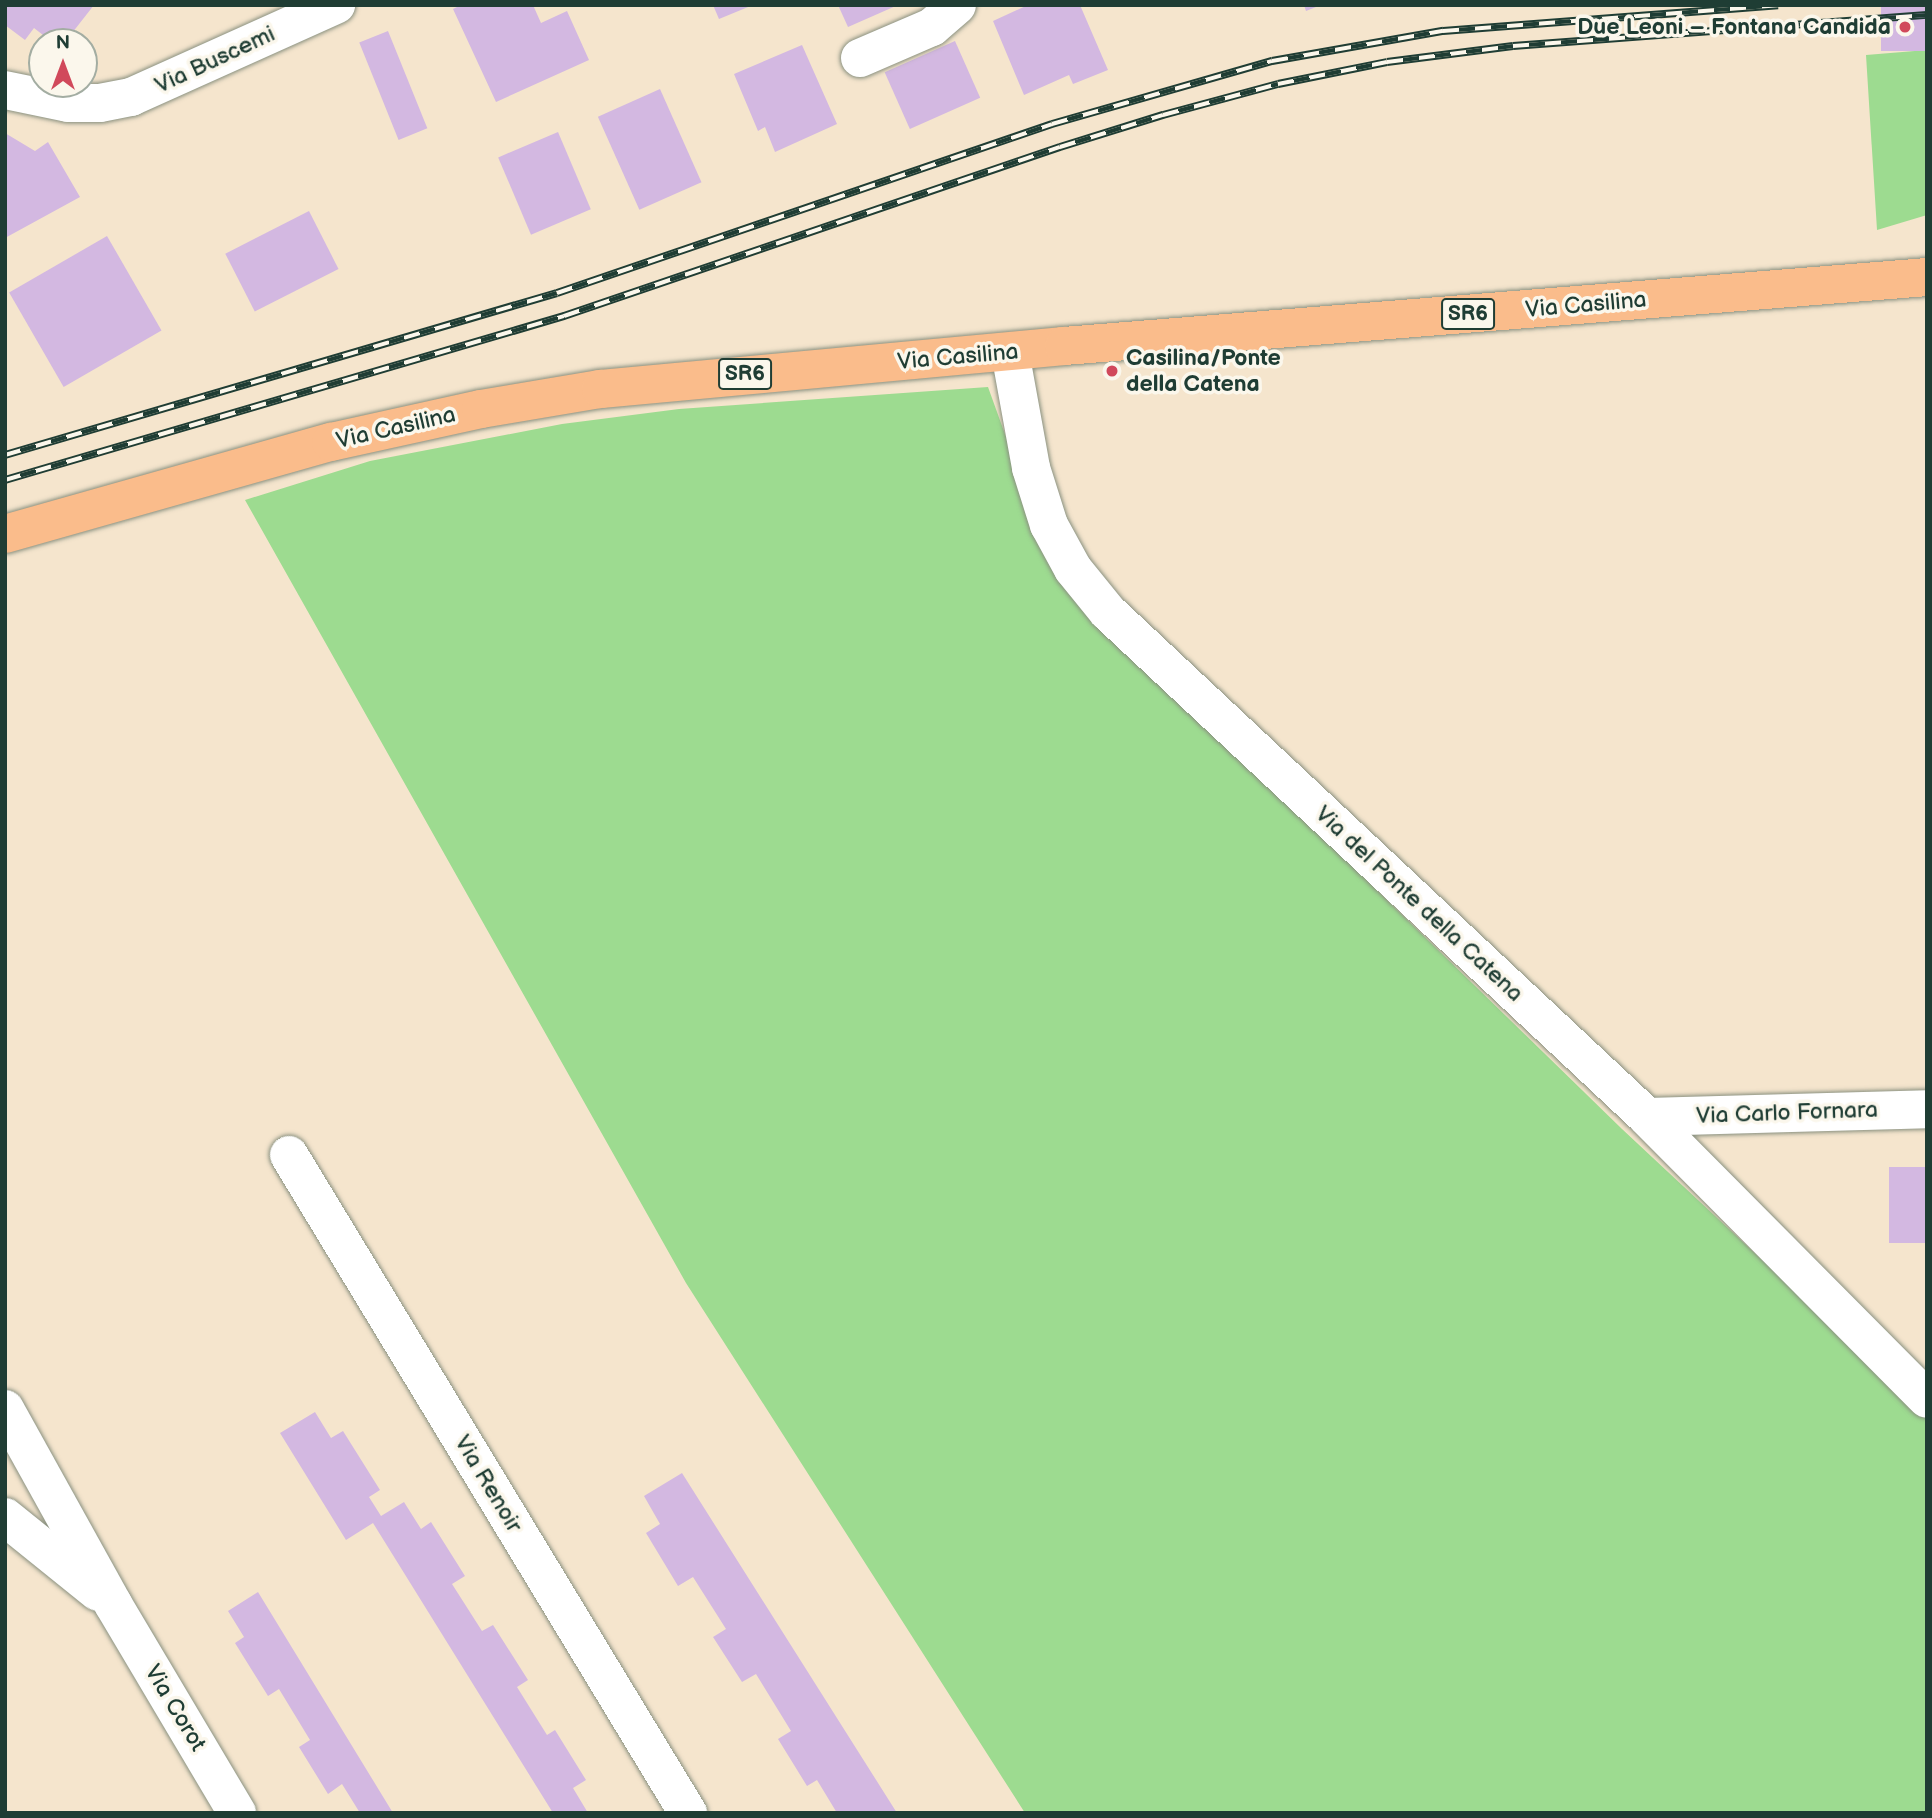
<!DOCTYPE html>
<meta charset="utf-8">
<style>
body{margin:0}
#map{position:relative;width:1932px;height:1818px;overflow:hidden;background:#f5e5cd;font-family:"Balsamiq Sans",sans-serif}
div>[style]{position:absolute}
.green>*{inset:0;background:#9ddb90}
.building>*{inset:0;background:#d3b8e1;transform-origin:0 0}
.roads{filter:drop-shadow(0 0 2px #8a9180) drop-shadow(0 0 2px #8a9180)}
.minor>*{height:38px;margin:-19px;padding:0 19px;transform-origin:19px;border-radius:19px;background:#fff}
.major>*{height:38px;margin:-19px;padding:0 19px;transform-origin:19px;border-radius:19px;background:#fabc8b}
.rail>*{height:8px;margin-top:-4px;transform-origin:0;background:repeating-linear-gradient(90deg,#fbf7ec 0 16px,#1f3d34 0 32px);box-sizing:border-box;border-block:2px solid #1f3d34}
.dots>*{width:19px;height:19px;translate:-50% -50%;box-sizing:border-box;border:4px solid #fbf7ec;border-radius:50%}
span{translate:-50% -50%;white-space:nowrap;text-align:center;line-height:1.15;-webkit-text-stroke:7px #fbf7ec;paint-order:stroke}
.shield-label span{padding:2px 5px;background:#fbf7ec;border:2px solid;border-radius:5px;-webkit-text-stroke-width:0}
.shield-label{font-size:21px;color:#1f3d34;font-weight:700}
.poi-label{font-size:23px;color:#1f3d34;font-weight:700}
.right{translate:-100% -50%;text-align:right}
.left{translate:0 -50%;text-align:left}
.street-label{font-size:23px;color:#1f3d34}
.frame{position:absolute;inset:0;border:7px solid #1f3d34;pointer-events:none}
.north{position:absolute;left:28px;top:28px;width:70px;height:70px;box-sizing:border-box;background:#fbf7ec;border:2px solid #a3ada2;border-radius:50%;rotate:0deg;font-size:19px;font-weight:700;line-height:28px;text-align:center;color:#1f3d34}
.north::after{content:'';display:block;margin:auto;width:24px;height:32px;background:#d1495b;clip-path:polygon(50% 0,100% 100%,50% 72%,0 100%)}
</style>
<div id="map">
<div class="green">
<div style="clip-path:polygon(1927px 50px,1927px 215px,1877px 230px,1866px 55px)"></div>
<div style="clip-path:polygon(988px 387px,1028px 498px,1121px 641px,1622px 1129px,1927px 1414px,1927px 1813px,1025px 1813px,686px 1283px,245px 500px,370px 461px,562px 424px,679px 409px)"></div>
</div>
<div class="building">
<div style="clip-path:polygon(5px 5px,94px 5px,65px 42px,52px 42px,34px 28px,25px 40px,5px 25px)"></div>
<div style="clip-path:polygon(461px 5px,533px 5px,541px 23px,567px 11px,589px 60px,496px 102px,453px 9px)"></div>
<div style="clip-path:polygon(713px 5px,753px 5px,719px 19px)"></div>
<div style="clip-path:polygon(838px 5px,898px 5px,848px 27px)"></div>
<div style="clip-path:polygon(1028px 5px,1080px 5px,1108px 70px,1073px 84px,1069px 75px,1024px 95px,993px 21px)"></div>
<div style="clip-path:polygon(1304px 5px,1321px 5px,1306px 11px)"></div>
<div style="left:1881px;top:5px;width:46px;height:46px"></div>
<div style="left:388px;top:31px;width:105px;height:31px;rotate:68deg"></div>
<div style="left:955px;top:41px;width:62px;height:77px;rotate:66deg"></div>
<div style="clip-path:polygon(802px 45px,837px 124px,775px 152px,765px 127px,758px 131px,734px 74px)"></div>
<div style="left:660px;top:89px;width:102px;height:68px;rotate:66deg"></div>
<div style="left:558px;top:132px;width:84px;height:65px;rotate:67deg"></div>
<div style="clip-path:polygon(5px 133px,35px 151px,48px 142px,80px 197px,5px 238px)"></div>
<div style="left:309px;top:211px;width:65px;height:94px;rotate:63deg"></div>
<div style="left:107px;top:236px;width:109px;height:113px;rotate:60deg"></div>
<div style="left:1927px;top:1167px;width:76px;height:38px;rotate:90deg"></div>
<div style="clip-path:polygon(315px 1412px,331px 1438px,343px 1431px,380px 1490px,369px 1497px,381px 1516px,404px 1502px,421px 1529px,431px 1522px,465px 1576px,452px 1584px,482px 1631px,493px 1625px,528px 1680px,517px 1687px,547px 1735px,555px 1730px,586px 1780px,573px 1788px,588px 1813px,553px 1813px,373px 1523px,346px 1540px,280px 1433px)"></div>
<div style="clip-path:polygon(682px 1473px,897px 1813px,837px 1813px,817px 1780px,807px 1786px,778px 1739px,791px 1731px,756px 1674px,742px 1682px,713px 1637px,726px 1629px,693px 1577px,678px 1586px,646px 1533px,660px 1524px,644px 1496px)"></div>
<div style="clip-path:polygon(258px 1592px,393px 1813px,360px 1813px,342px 1784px,328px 1794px,299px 1747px,310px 1740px,279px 1689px,268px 1696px,235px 1643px,244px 1637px,228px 1611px)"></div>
</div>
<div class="roads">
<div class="minor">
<div style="left:860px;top:58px;width:78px;rotate:-23.3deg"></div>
<div style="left:932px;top:27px;width:33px;rotate:-41deg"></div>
<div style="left:5px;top:90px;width:64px;rotate:11.7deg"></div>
<div style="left:68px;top:103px;width:32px"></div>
<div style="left:100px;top:103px;width:32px;rotate:-11deg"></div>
<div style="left:131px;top:97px;width:225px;rotate:-24.2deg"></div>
<div style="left:1010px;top:352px;width:118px;rotate:79.7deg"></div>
<div style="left:1031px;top:468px;width:60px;rotate:72.5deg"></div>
<div style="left:1049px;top:525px;width:50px;rotate:61.4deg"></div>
<div style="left:1073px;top:569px;width:55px;rotate:50.9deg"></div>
<div style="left:1108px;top:612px;width:739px;rotate:43.13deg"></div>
<div style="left:1647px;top:1117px;width:397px;rotate:45.2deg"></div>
<div style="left:1647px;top:1117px;width:280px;rotate:-1.6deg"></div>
<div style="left:289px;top:1155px;width:770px;rotate:58.77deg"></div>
<div style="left:5px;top:1409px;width:223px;rotate:61deg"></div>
<div style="left:113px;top:1604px;width:243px;rotate:59.3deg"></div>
<div style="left:5px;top:1517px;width:119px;rotate:38.9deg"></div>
</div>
<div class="major">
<div style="left:5px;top:534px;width:339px;rotate:-15.8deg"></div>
<div style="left:331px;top:442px;width:154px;rotate:-12.4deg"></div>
<div style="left:481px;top:409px;width:122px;rotate:-9.5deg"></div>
<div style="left:601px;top:389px;width:465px;rotate:-5.3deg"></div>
<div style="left:1064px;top:346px;width:866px;rotate:-4.57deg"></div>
</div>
</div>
<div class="rail">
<div style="left:5px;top:455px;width:575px;rotate:-16.36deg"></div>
<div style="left:557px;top:293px;width:523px;rotate:-18.85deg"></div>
<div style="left:1052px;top:124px;width:229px;rotate:-16deg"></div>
<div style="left:1272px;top:61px;width:174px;rotate:-10deg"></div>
<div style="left:1443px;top:31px;width:336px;rotate:-4.4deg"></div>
<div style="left:5px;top:480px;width:583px;rotate:-16.35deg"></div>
<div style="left:564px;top:316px;width:524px;rotate:-18.82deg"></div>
<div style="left:1060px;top:147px;width:108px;rotate:-17.3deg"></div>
<div style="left:1163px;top:115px;width:119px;rotate:-15.1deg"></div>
<div style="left:1278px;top:84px;width:111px;rotate:-11.4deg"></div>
<div style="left:1387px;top:62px;width:127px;rotate:-7.2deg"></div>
<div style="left:1513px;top:46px;width:415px;rotate:-4.3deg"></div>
</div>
<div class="dots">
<div style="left:1905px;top:27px;background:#d1495b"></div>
<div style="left:1112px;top:371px;background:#d1495b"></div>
</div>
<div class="shield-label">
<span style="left:1468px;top:314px">SR6</span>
<span style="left:745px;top:374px">SR6</span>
</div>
<div class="poi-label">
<span class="right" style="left:1891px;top:27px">Due Leoni – Fontana Candida</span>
<span class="left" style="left:1126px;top:371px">Casilina/Ponte<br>della Catena</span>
</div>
<div class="street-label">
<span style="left:215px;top:60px;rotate:-25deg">Via Buscemi</span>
<span style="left:1586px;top:305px;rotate:-5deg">Via Casilina</span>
<span style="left:958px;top:357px;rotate:-5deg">Via Casilina</span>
<span style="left:396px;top:428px;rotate:-13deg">Via Casilina</span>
<span style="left:1419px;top:904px;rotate:43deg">Via del Ponte della Catena</span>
<span style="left:1787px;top:1113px;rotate:-2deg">Via Carlo Fornara</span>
<span style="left:488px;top:1484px;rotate:59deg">Via Renoir</span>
<span style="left:175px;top:1708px;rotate:59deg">Via Corot</span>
</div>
<div class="frame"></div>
<div class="north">N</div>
</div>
